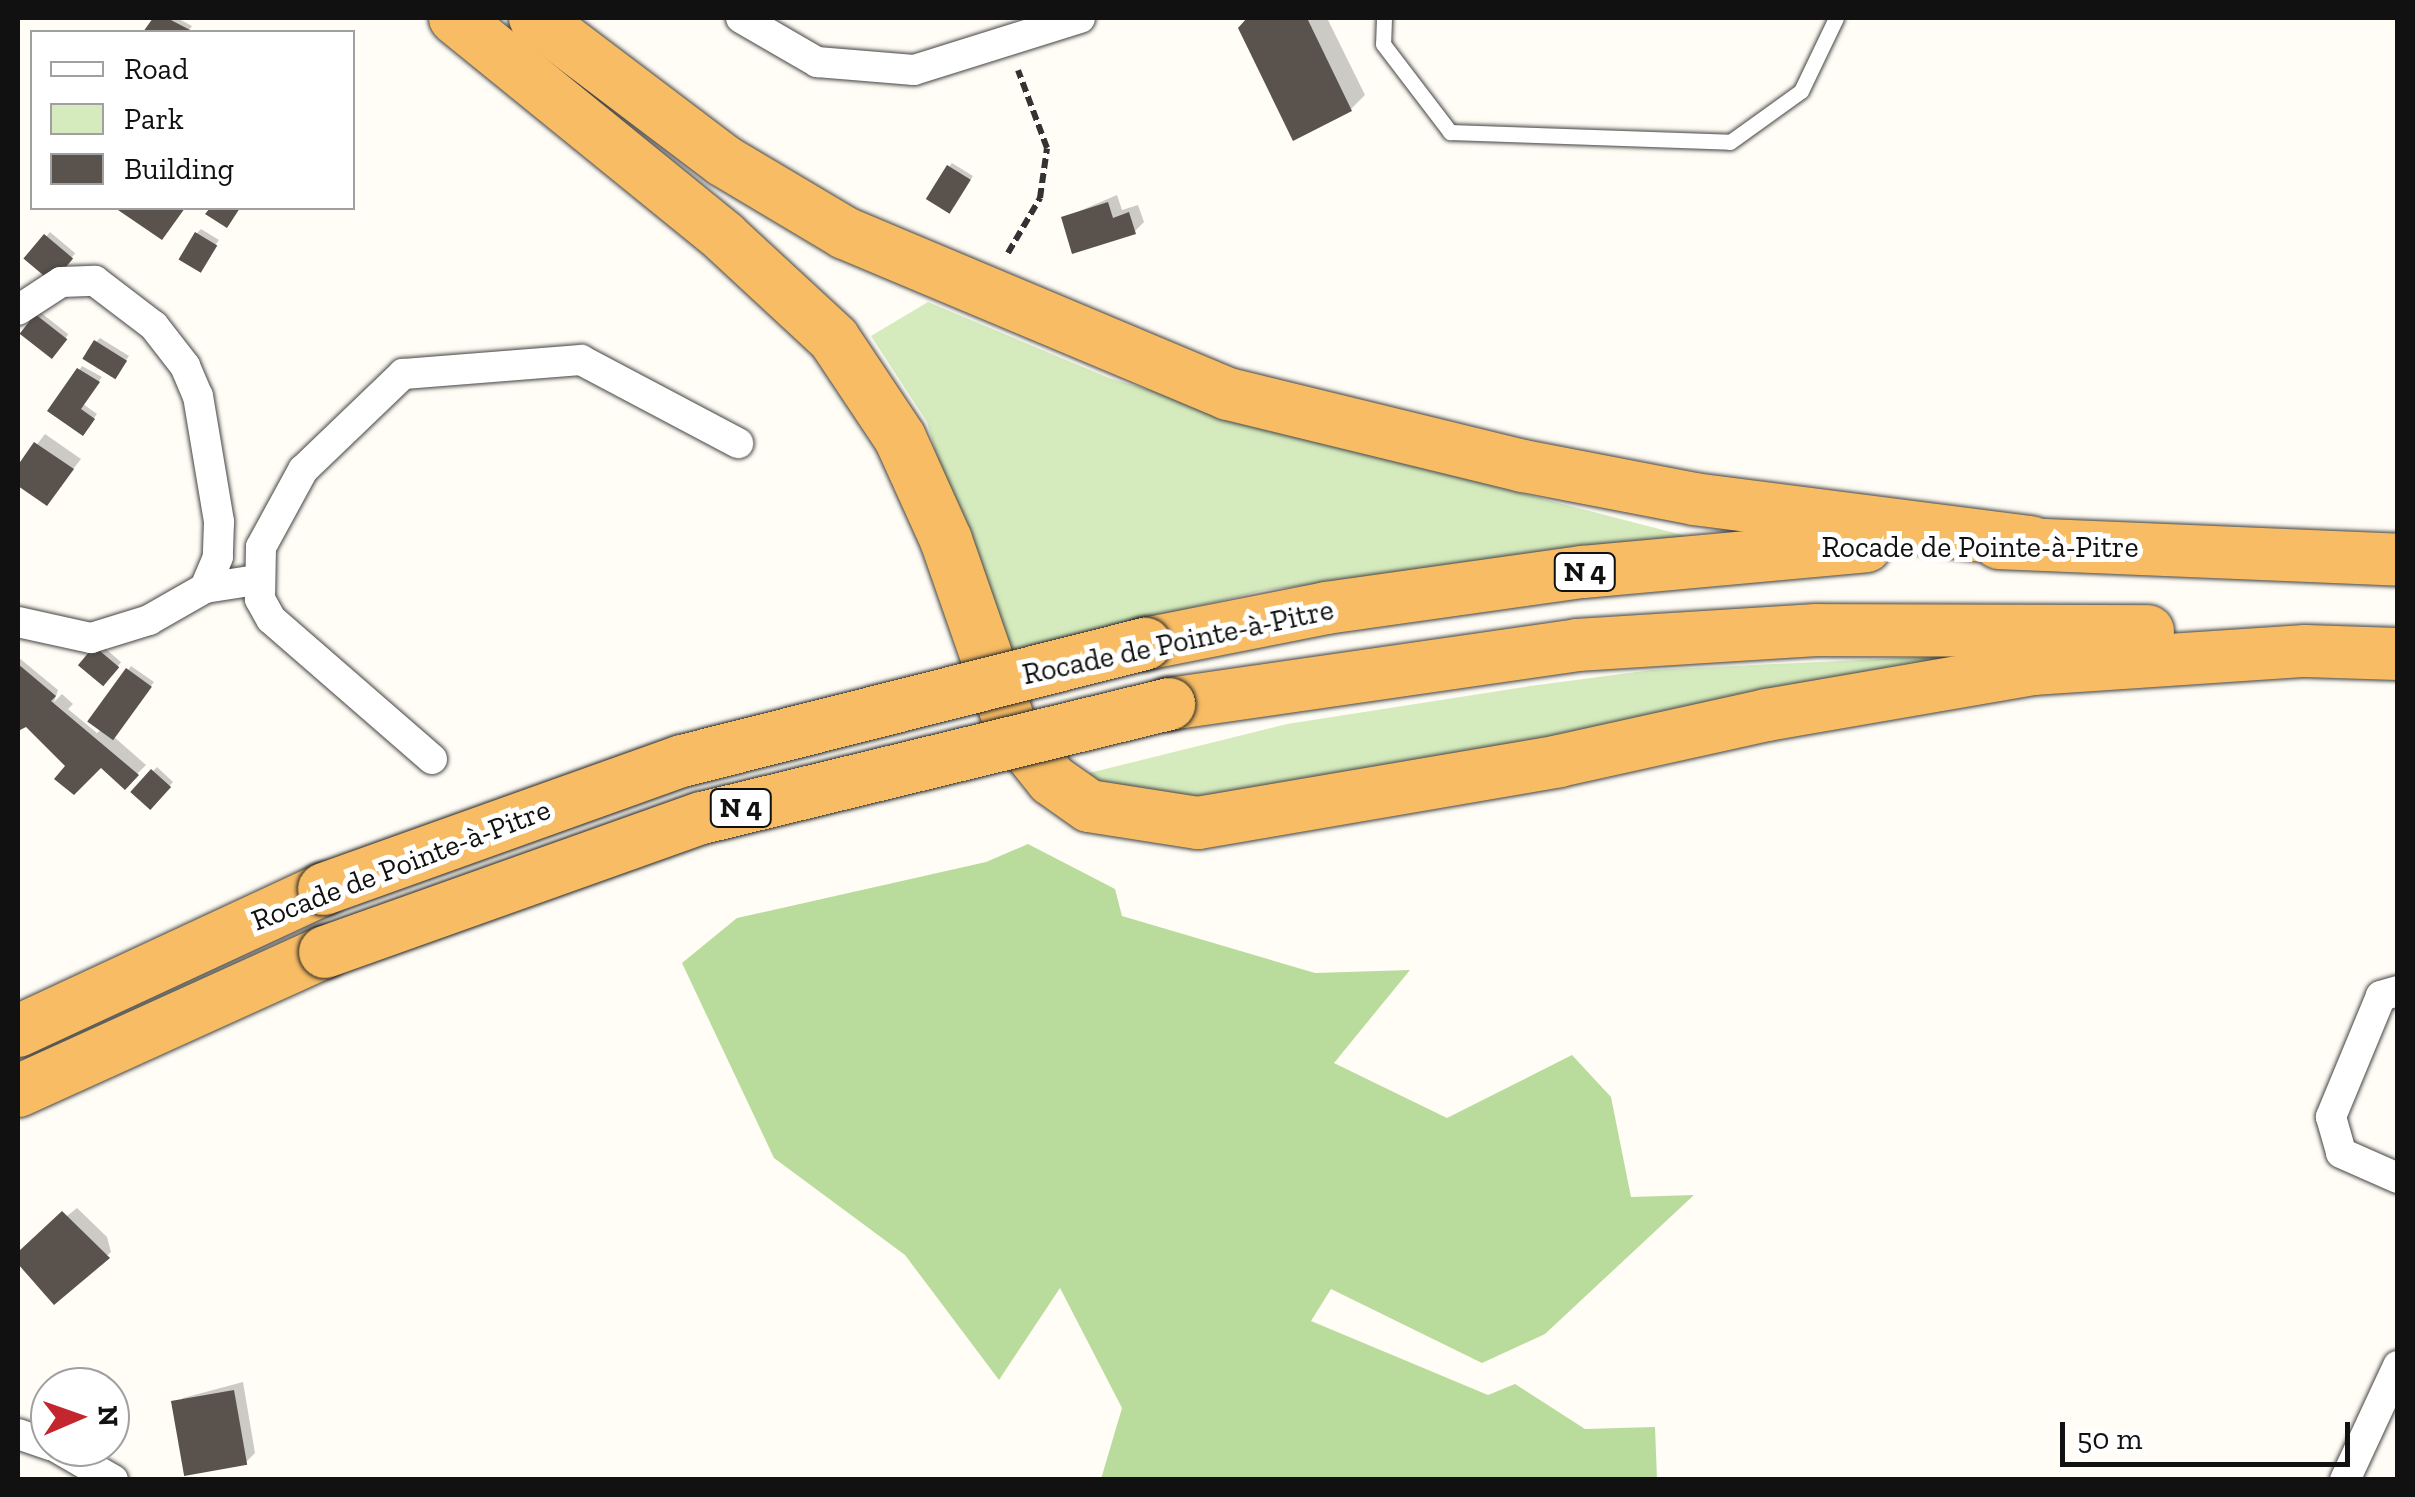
<!DOCTYPE html>
<meta charset="utf-8">
<style>
body{margin:0}
#map{position:relative;width:2415px;height:1497px;overflow:hidden;background:#fffdf5;font-family:"Zilla Slab",serif}
div>[style]{position:absolute}
.green>*{inset:0;background:#d5ebbd}
.forest>*{inset:0;background:#b9dc9c}
.shadow>*{inset:0;background:#0003;transform-origin:0 0}
.building>*{inset:0;background:#5a524d;transform-origin:0 0}
.path>*{height:6px;margin-top:-3px;transform-origin:0;background:repeating-linear-gradient(90deg,#333 0 10px,transparent 0 15px)}
.roads{filter:drop-shadow(0 0 2px #444) drop-shadow(0 0 2px #444)}
.service>*{height:15px;margin:-7.5px;padding:0 7.5px;transform-origin:7.5px;border-radius:7.5px;background:#fff}
.minor>*{height:30px;margin:-15px;padding:0 15px;transform-origin:15px;border-radius:15px;background:#fff}
.trunk>*{height:52px;margin:-26px;padding:0 26px;transform-origin:26px;border-radius:26px;background:#f7bc64}
.bridges{filter:drop-shadow(0 0 2px #222) drop-shadow(0 0 2px #222)}
.trunk-bridge>*{height:52px;margin:-26px;padding:0 26px;transform-origin:26px;border-radius:26px;background:#f7bc64}
span{translate:-50% -50%;white-space:nowrap;text-align:center;line-height:1.15;-webkit-text-stroke:10px #fff;paint-order:stroke}
.shield-label span{padding:2px 8px;background:#fff;border:2px solid;border-radius:8px;-webkit-text-stroke-width:0}
.shield-label{font-size:28px;color:#111;font-weight:700}
.street-label{font-size:30px;color:#111}
.frame{position:absolute;inset:0;border:20px solid #111;pointer-events:none}
.legend{position:absolute;left:30px;top:30px;width:325px;height:180px;box-sizing:border-box;background:#fff;border:2px solid #a0a0a0;margin:0;padding:12px 18px;list-style:none;font-size:30px;color:#111}
.legend li{display:flex;align-items:center;gap:20px;height:50px}
.legend b{width:50px;border:2px solid #a0a0a0}
.north{position:absolute;left:30px;top:1367px;width:100px;height:100px;box-sizing:border-box;background:#fff;border:2px solid #a0a0a0;border-radius:50%;rotate:88deg;font-size:28px;font-weight:700;line-height:40px;text-align:center;color:#111}
.north::after{content:'';display:block;margin:auto;width:35px;height:45px;background:#c4262e;clip-path:polygon(50% 0,100% 100%,50% 72%,0 100%)}
.scale{position:absolute;left:2060px;top:1422px;width:290px;height:45px;box-sizing:border-box;border:5px solid #111;border-top:0;padding-left:12px;font-size:30px;line-height:35px;white-space:nowrap;color:#111;-webkit-text-stroke:8px #fff;paint-order:stroke}
</style>
<div id="map">
<div class="green">
<div style="clip-path:polygon(928px 302px,1109px 378px,1315px 440px,1698px 539px,1265px 590px,995px 655px,927px 422px,871px 336px)"></div>
<div style="clip-path:polygon(1985px 654px,1193px 805px,1077px 776px,1287px 724px,1530px 686px,1652px 670px)"></div>
</div>
<div class="forest">
<div style="clip-path:polygon(1028px 844px,1115px 889px,1122px 916px,1315px 973px,1410px 970px,1334px 1063px,1447px 1118px,1572px 1055px,1611px 1097px,1631px 1197px,1694px 1195px,1545px 1334px,1482px 1363px,1331px 1289px,1311px 1321px,1488px 1395px,1515px 1384px,1585px 1429px,1655px 1427px,1657px 1479px,1101px 1479px,1122px 1408px,1060px 1288px,999px 1380px,905px 1255px,774px 1158px,682px 963px,737px 918px,986px 862px)"></div>
</div>
<div class="shadow">
<div style="clip-path:polygon(156px 18px,177px 18px,192px 26px,188px 32px,146px 32px)"></div>
<div style="clip-path:polygon(1327px 18px,1365px 95px,1351px 109px,1250px 18px)"></div>
<div style="clip-path:polygon(952px 163px,973px 176px,954px 207px,949px 167px)"></div>
<div style="clip-path:polygon(1117px 195px,1122px 210px,1138px 205px,1144px 222px,1135px 231px,1063px 218px)"></div>
<div style="clip-path:polygon(201px 229px,219px 240px,201px 265px,197px 233px)"></div>
<div style="left:50px;top:232px;width:33px;height:35px;rotate:40deg"></div>
<div style="left:40px;top:312px;width:36px;height:28px;rotate:38deg"></div>
<div style="clip-path:polygon(100px 338px,129px 356px,117px 373px,96px 342px)"></div>
<div style="clip-path:polygon(82px 366px,102px 377px,83px 404px,97px 414px,86px 429px,50px 411px)"></div>
<div style="clip-path:polygon(45px 434px,81px 459px,47px 503px,18px 483px,18px 469px)"></div>
<div style="left:100px;top:644px;width:28px;height:28px;rotate:41deg"></div>
<div style="clip-path:polygon(18px 657px,58px 690px,54px 702px,62px 694px,73px 704px,68px 709px,97px 733px,102px 729px,91px 721px,131px 666px,154px 682px,113px 736px,146px 765px,125px 786px,101px 764px,69px 766px,26px 724px,18px 730px)"></div>
<div style="left:157px;top:767px;width:22px;height:35px;rotate:43deg"></div>
<div style="clip-path:polygon(77px 1208px,107px 1237px,111px 1252px,88px 1273px,40px 1287px,18px 1255px)"></div>
<div style="clip-path:polygon(243px 1382px,255px 1453px,246px 1462px,174px 1407px,183px 1398px)"></div>
</div>
<div class="building">
<div style="clip-path:polygon(153px 18px,167px 18px,194px 32px,143px 32px)"></div>
<div style="clip-path:polygon(1247px 18px,1307px 18px,1352px 111px,1293px 141px,1238px 28px)"></div>
<div style="left:947px;top:165px;width:28px;height:40px;rotate:32deg"></div>
<div style="clip-path:polygon(1108px 202px,1113px 218px,1129px 212px,1136px 234px,1072px 254px,1061px 217px)"></div>
<div style="clip-path:polygon(115px 208px,185px 208px,162px 240px)"></div>
<div style="clip-path:polygon(210px 208px,240px 208px,227px 228px,205px 214px)"></div>
<div style="left:195px;top:232px;width:26px;height:32px;rotate:31deg"></div>
<div style="left:44px;top:234px;width:38px;height:32px;rotate:40deg"></div>
<div style="left:35px;top:314px;width:41px;height:25px;rotate:38deg"></div>
<div style="left:94px;top:340px;width:39px;height:22px;rotate:32deg"></div>
<div style="clip-path:polygon(77px 368px,100px 382px,81px 409px,95px 419px,83px 436px,47px 411px)"></div>
<div style="clip-path:polygon(34px 442px,74px 469px,47px 506px,18px 486px,18px 465px)"></div>
<div style="left:94px;top:646px;width:33px;height:25px;rotate:40deg"></div>
<div style="clip-path:polygon(18px 664px,56px 696px,51px 701px,139px 775px,125px 790px,101px 768px,74px 795px,54px 779px,65px 766px,26px 727px,18px 731px)"></div>
<div style="left:126px;top:668px;width:32px;height:66px;rotate:36deg"></div>
<div style="left:151px;top:769px;width:27px;height:31px;rotate:42deg"></div>
<div style="clip-path:polygon(62px 1211px,110px 1258px,54px 1305px,18px 1264px,18px 1252px)"></div>
<div style="left:234px;top:1390px;width:76px;height:64px;rotate:80deg"></div>
</div>
<div class="path">
<div style="left:1008px;top:253px;width:64px;rotate:-59.8deg"></div>
<div style="left:1040px;top:198px;width:50px;rotate:-82deg"></div>
<div style="left:1047px;top:148px;width:83px;rotate:-110.4deg"></div>
</div>
<div class="roads">
<div class="service">
<div style="left:1384px;top:18px;width:26px;rotate:92deg"></div>
<div style="left:1383px;top:44px;width:111px;rotate:52.7deg"></div>
<div style="left:1450px;top:132px;width:280px;rotate:2deg"></div>
<div style="left:1730px;top:142px;width:87px;rotate:-35.7deg"></div>
<div style="left:1801px;top:91px;width:81px;rotate:-64.4deg"></div>
</div>
<div class="minor">
<div style="left:741px;top:18px;width:88px;rotate:30.1deg"></div>
<div style="left:817px;top:62px;width:97px;rotate:4.7deg"></div>
<div style="left:914px;top:70px;width:174px;rotate:-17.4deg"></div>
<div style="left:18px;top:310px;width:51px;rotate:-33.1deg"></div>
<div style="left:61px;top:282px;width:34px;rotate:-2deg"></div>
<div style="left:95px;top:281px;width:74px;rotate:37.3deg"></div>
<div style="left:154px;top:326px;width:51px;rotate:52.2deg"></div>
<div style="left:185px;top:366px;width:33px;rotate:67deg"></div>
<div style="left:198px;top:396px;width:128px;rotate:80.5deg"></div>
<div style="left:219px;top:522px;width:35px;rotate:92deg"></div>
<div style="left:218px;top:557px;width:34px;rotate:113deg"></div>
<div style="left:18px;top:622px;width:75px;rotate:12.4deg"></div>
<div style="left:91px;top:638px;width:61px;rotate:-17.2deg"></div>
<div style="left:149px;top:620px;width:64px;rotate:-29.7deg"></div>
<div style="left:205px;top:588px;width:52px;rotate:-8.9deg"></div>
<div style="left:432px;top:759px;width:213px;rotate:-139deg"></div>
<div style="left:271px;top:619px;width:23px;rotate:-119deg"></div>
<div style="left:260px;top:599px;width:52px;rotate:-88.9deg"></div>
<div style="left:261px;top:547px;width:88px;rotate:-61.4deg"></div>
<div style="left:303px;top:470px;width:139px;rotate:-43.8deg"></div>
<div style="left:403px;top:374px;width:179px;rotate:-4.5deg"></div>
<div style="left:581px;top:360px;width:178px;rotate:27.9deg"></div>
<div style="left:2398px;top:991px;width:18px;rotate:164deg"></div>
<div style="left:2381px;top:996px;width:131px;rotate:112.5deg"></div>
<div style="left:2331px;top:1117px;width:37px;rotate:74deg"></div>
<div style="left:2341px;top:1153px;width:62px;rotate:23.7deg"></div>
<div style="left:18px;top:1434px;width:34px;rotate:19deg"></div>
<div style="left:56px;top:1447px;width:66px;rotate:30.1deg"></div>
<div style="left:2345px;top:1480px;width:126px;rotate:-65.1deg"></div>
</div>
<div class="trunk">
<div style="left:455px;top:18px;width:347px;rotate:39.1deg"></div>
<div style="left:724px;top:237px;width:150px;rotate:42.8deg"></div>
<div style="left:834px;top:339px;width:119px;rotate:56.3deg"></div>
<div style="left:900px;top:438px;width:112px;rotate:65.7deg"></div>
<div style="left:946px;top:540px;width:201px;rotate:70.8deg"></div>
<div style="left:1012px;top:730px;width:64px;rotate:51.3deg"></div>
<div style="left:1052px;top:780px;width:45px;rotate:35.1deg"></div>
<div style="left:1089px;top:806px;width:110px;rotate:8.9deg"></div>
<div style="left:1198px;top:823px;width:366px;rotate:-9.7deg"></div>
<div style="left:1559px;top:761px;width:213px;rotate:-12.5deg"></div>
<div style="left:1767px;top:715px;width:270px;rotate:-9.8deg"></div>
<div style="left:2033px;top:669px;width:273px;rotate:-3.8deg"></div>
<div style="left:2305px;top:651px;width:93px;rotate:1.8deg"></div>
<div style="left:535px;top:18px;width:237px;rotate:37.1deg"></div>
<div style="left:724px;top:161px;width:141px;rotate:30.8deg"></div>
<div style="left:845px;top:233px;width:415px;rotate:22.8deg"></div>
<div style="left:1228px;top:394px;width:304px;rotate:13.7deg"></div>
<div style="left:1523px;top:466px;width:174px;rotate:10.9deg"></div>
<div style="left:1694px;top:499px;width:340px;rotate:7.3deg"></div>
<div style="left:1999px;top:543px;width:399px;rotate:2.4deg"></div>
<div style="left:1145px;top:644px;width:185px;rotate:-11.2deg"></div>
<div style="left:1326px;top:608px;width:260px;rotate:-8deg"></div>
<div style="left:1583px;top:572px;width:284px;rotate:-5.2deg"></div>
<div style="left:1169px;top:704px;width:412px;rotate:-8.2deg"></div>
<div style="left:1577px;top:645px;width:240px;rotate:-3.6deg"></div>
<div style="left:1817px;top:630px;width:331px;rotate:0.2deg"></div>
<div style="left:18px;top:1031px;width:337px;rotate:-24.9deg"></div>
<div style="left:18px;top:1091px;width:337px;rotate:-24.4deg"></div>
</div>
</div>
<div class="bridges">
<div class="trunk-bridge">
<div style="left:324px;top:889px;width:380px;rotate:-19.7deg"></div>
<div style="left:682px;top:761px;width:478px;rotate:-14.2deg"></div>
<div style="left:325px;top:952px;width:400px;rotate:-19.6deg"></div>
<div style="left:702px;top:818px;width:481px;rotate:-13.7deg"></div>
</div>
</div>
<div class="shield-label">
<span style="left:1585px;top:572px">N 4</span>
<span style="left:741px;top:808px">N 4</span>
</div>
<div class="street-label">
<span style="left:1980px;top:547px">Rocade de Pointe-à-Pitre</span>
<span style="left:1178px;top:642px;rotate:-12deg">Rocade de Pointe-à-Pitre</span>
<span style="left:401px;top:865px;rotate:-21deg">Rocade de Pointe-à-Pitre</span>
</div>
<div class="frame"></div>
<ul class="legend">
<li><b style="height:12px;background:#fff"></b>Road</li>
<li><b style="height:28px;background:#d5ebbd"></b>Park</li>
<li><b style="height:28px;background:#5a524d"></b>Building</li>
</ul>
<div class="north">N</div>
<div class="scale">50 m</div>
</div>
